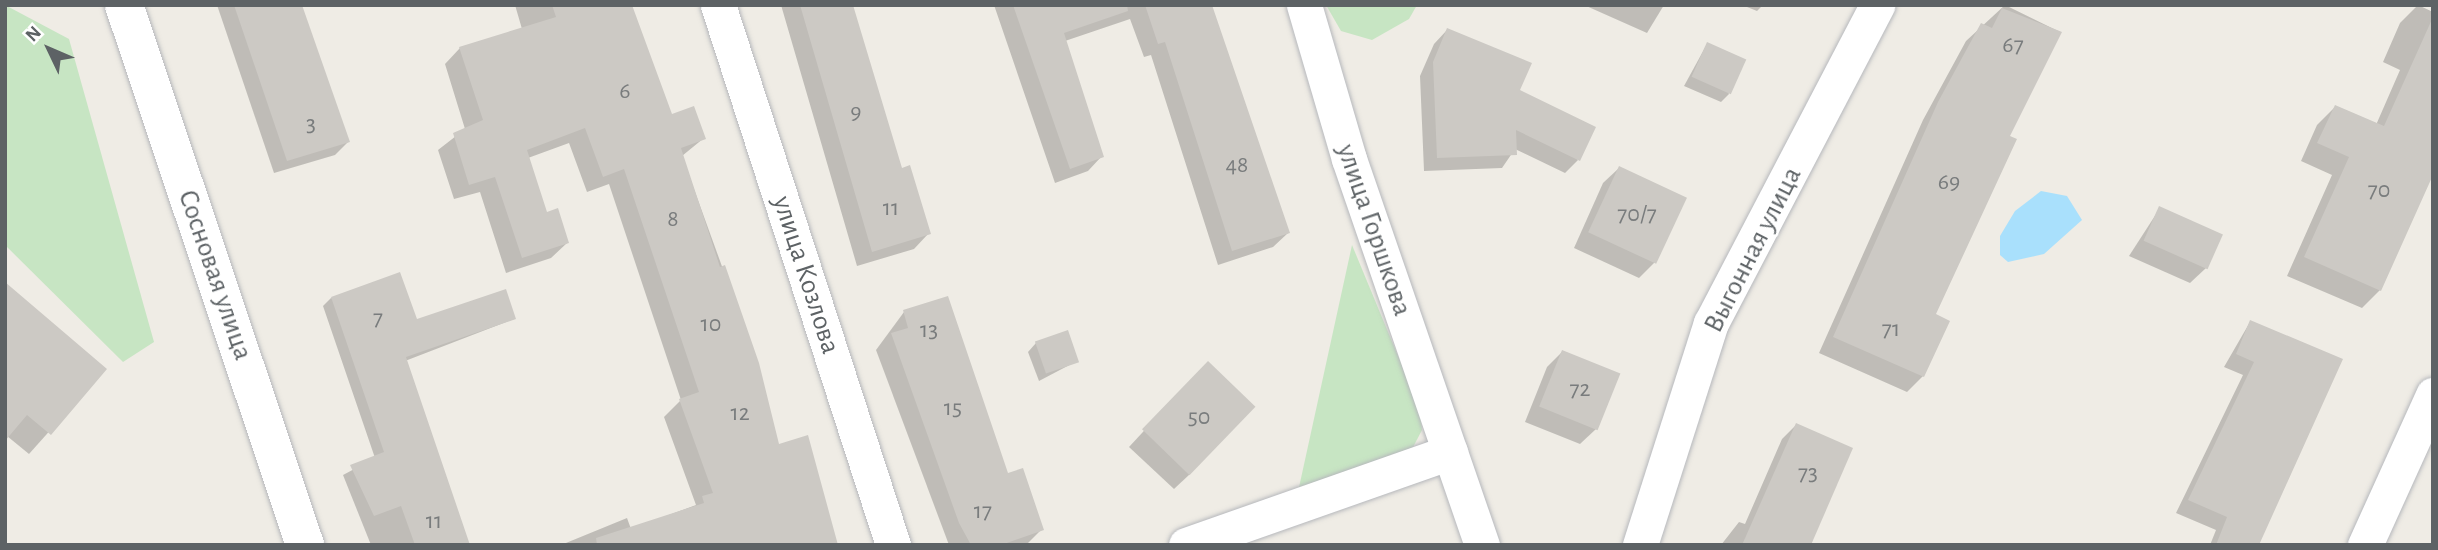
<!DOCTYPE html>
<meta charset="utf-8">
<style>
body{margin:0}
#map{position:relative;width:2438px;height:550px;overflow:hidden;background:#efece5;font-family:"Alegreya Sans",sans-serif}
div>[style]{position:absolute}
.green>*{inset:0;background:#c7e5c3}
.water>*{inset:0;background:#a9e0fc}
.shadow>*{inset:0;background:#0003}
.building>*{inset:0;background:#ccc9c4;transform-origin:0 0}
.roads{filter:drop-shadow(0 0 2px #b6b8bc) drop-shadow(0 0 2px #b6b8bc)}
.street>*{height:35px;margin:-17.5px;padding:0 17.5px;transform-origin:17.5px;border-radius:17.5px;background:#fff}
.secondary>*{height:38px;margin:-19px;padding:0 19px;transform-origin:19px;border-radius:19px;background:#fff}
span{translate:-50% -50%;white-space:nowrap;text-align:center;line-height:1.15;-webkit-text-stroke:5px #fff;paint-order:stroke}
.number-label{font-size:24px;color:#797c7d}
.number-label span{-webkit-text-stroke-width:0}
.street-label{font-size:28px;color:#5d6265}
.frame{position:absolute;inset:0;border:7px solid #5d6265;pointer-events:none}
.north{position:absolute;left:14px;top:14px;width:70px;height:70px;-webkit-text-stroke:5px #fff;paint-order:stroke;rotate:314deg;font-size:19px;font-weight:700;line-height:28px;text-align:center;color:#5d6265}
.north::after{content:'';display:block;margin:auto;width:24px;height:32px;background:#5d6265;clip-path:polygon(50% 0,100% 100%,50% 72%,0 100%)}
</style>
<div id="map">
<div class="green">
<div style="clip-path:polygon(5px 5px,69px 39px,154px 342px,123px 362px,5px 245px)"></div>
<div style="clip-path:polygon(1326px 5px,1417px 5px,1409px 19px,1372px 40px,1341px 31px)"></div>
<div style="clip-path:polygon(1352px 245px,1420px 409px,1422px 430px,1411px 451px,1298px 492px)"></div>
</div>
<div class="water">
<div style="clip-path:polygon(2041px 191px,2067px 196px,2082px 220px,2044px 254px,2008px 262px,2000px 255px,2000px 236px,2015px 211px)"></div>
</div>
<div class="shadow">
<div style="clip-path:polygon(217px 5px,301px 5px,348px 142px,335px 155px,274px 173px)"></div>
<div style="clip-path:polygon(515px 5px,630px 5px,671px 116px,704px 138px,682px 156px,757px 363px,778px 446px,830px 545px,561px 545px,627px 518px,631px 529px,696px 505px,664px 417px,681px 400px,609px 184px,587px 192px,569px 143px,528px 158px,545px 214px,567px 243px,551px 258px,506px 273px,480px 192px,454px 199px,438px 150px,465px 129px,445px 64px,460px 48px,522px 29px)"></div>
<div style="clip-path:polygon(781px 5px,852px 5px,901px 170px,929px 233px,914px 249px,857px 266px)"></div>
<div style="clip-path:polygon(994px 5px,1211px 5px,1288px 233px,1273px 247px,1218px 265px,1151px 55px,1144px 57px,1130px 19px,1065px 41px,1102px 156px,1088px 171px,1055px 183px)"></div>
<div style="clip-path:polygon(1584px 5px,1664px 5px,1647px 33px)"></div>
<div style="clip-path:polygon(1742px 5px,1763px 5px,1757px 11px)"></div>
<div style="clip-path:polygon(2005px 5px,2060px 32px,2008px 137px,1934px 315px,1923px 376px,1907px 392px,1819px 353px,1923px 120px,1966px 41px)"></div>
<div style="clip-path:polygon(2418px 5px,2433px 12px,2433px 171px,2380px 290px,2362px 308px,2287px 276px,2332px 175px,2301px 161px,2317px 125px,2335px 107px,2376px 125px,2400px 70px,2383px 62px,2400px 23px)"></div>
<div style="clip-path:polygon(1447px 30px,1518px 91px,1578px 160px,1565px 173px,1515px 149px,1502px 168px,1424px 171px,1420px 76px,1434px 44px)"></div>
<div style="clip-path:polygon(1707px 44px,1729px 94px,1721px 102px,1684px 86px)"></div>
<div style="clip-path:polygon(1619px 168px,1655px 262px,1639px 278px,1574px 248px,1603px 183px)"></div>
<div style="clip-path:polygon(2160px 208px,2206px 268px,2190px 283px,2129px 256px)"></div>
<div style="clip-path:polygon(5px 284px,105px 369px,29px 454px,7px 436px)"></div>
<div style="clip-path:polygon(331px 298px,416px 322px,514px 319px,405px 361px,458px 545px,371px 545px,343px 475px,375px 458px,323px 306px)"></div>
<div style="clip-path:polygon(904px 312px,1042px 529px,1026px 545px,949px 545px,876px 350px)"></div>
<div style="clip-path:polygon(2250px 322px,2341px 360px,2257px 545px,2210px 545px,2216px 530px,2176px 513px,2243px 375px,2224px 367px)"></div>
<div style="clip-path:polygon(1036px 343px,1077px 361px,1039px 381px,1028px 352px)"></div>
<div style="clip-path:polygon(1562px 352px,1596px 429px,1580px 444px,1525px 422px,1547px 367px)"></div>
<div style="clip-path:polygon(1192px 379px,1190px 474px,1174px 489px,1129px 447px)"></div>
<div style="clip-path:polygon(1796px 425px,1809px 545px,1721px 545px,1739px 522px,1745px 524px,1782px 439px)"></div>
</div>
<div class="building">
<div style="clip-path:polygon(234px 5px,302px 5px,350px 142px,287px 161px)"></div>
<div style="clip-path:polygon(552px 5px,632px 5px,672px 114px,694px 106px,706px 139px,681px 148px,720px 267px,725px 265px,759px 363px,779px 444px,808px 435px,838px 545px,597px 545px,596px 538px,704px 503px,702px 496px,713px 493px,679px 399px,699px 392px,624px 169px,603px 177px,585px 128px,527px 150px,547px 212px,558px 208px,569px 243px,522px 258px,495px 177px,469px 185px,453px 133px,483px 120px,459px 47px,556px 17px)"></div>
<div style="clip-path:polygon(800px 5px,853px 5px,902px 168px,910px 165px,931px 234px,872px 252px)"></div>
<div style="clip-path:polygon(1013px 5px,1127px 5px,1128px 11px,1064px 33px,1104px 157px,1070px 169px)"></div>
<div style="clip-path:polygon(1145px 5px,1212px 5px,1290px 233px,1232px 251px,1165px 42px,1158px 44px)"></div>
<div style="clip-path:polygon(2002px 8px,2062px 32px,2010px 136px,2017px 139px,1936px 314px,1950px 321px,1924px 377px,1833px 337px,1938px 102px,1981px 23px,1992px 28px)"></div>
<div style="clip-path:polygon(2433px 17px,2433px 175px,2381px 291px,2304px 257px,2349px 157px,2317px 143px,2335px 105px,2384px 126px)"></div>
<div style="clip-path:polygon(1447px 28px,1532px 63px,1520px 90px,1596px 127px,1580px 161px,1516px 130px,1517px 155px,1437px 158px,1433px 62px)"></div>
<div style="left:1707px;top:42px;width:43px;height:38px;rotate:24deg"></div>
<div style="left:1619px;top:166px;width:75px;height:73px;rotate:25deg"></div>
<div style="left:2159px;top:206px;width:70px;height:38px;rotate:24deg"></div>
<div style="clip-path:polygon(400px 272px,417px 319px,506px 289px,516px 319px,406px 357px,470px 545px,415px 545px,401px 506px,374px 516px,350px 465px,384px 452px,331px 297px)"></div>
<div style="clip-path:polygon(5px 282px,107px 369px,51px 435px,27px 415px,5px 441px)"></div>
<div style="clip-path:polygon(948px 296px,1008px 473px,1023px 468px,1044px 530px,1001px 545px,971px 545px,959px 523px,891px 333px,908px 328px,903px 310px)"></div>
<div style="clip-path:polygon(2250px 320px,2343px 359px,2259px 545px,2216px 545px,2227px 517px,2188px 500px,2254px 362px,2236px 354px)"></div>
<div style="left:1068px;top:330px;width:34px;height:35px;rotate:71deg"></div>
<div style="left:1562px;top:350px;width:63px;height:61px;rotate:22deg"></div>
<div style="left:1208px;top:361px;width:66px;height:95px;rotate:44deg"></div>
<div style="clip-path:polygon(1796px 423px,1853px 448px,1811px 545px,1742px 545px)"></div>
</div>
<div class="roads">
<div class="street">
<div style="left:718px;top:5px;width:568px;rotate:72.04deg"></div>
<div style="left:1304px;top:5px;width:160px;rotate:73.7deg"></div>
<div style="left:1349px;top:159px;width:408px;rotate:71deg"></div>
<div style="left:1186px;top:545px;width:280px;rotate:-19.4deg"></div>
<div style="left:1640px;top:545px;width:233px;rotate:-72.3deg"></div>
<div style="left:1711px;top:323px;width:359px;rotate:-62.4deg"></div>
<div style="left:2365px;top:545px;width:165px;rotate:-65.6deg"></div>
</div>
<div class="secondary">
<div style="left:124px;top:5px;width:570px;rotate:71.47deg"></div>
</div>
</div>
<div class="number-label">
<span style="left:2013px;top:46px">67</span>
<span style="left:625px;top:92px">6</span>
<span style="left:856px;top:113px">9</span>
<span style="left:311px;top:125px">3</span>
<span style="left:1237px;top:166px">48</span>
<span style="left:1949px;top:183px">69</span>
<span style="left:2379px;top:191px">70</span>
<span style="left:891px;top:209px">11</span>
<span style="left:1637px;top:215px">70/7</span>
<span style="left:673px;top:220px">8</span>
<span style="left:378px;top:319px">7</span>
<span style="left:711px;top:325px">10</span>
<span style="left:1891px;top:330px">71</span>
<span style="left:929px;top:331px">13</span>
<span style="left:1580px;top:390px">72</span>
<span style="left:953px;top:409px">15</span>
<span style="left:740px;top:414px">12</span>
<span style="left:1199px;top:418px">50</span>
<span style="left:1808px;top:474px">73</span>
<span style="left:983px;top:512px">17</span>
<span style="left:434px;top:522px">11</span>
</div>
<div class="street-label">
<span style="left:1374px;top:230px;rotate:71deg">улица Горшкова</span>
<span style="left:1753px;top:250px;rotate:-63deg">Выгонная улица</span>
<span style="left:215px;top:275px;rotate:71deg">Сосновая улица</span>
<span style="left:806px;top:275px;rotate:72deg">улица Козлова</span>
</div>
<div class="frame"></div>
<div class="north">N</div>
</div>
